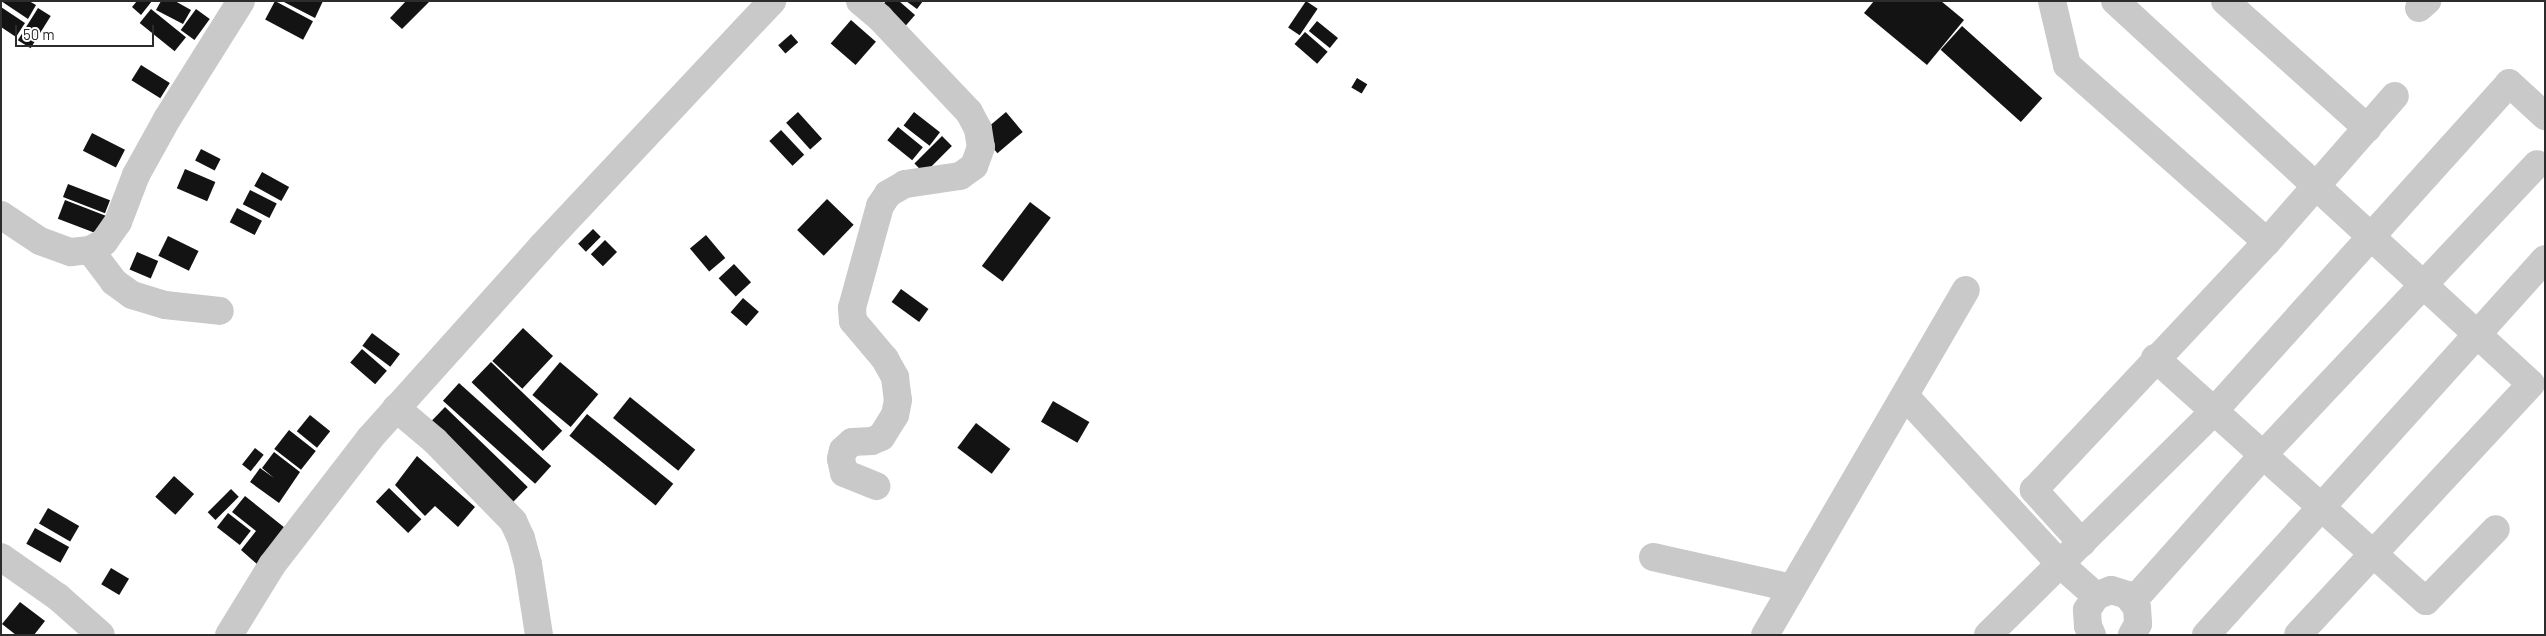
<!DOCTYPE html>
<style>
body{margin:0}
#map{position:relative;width:2546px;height:636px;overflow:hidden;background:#fff;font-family:Barlow,sans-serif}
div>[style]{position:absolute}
.building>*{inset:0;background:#131313;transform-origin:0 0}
.minor>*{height:28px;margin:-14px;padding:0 14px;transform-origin:14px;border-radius:14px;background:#c9c9c9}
span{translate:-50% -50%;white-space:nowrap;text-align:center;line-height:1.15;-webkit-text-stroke:5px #fff;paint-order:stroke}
.frame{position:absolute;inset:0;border:2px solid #2c2c2c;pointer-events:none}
.scale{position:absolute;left:15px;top:25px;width:139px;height:22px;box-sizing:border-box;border:2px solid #2c2c2c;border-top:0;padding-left:6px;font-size:15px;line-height:18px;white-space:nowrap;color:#2c2c2c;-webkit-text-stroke:4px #fff;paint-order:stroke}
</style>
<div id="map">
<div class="building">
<div style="clip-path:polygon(1px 1px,29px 1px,36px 5px,28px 19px)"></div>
<div style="clip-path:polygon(137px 1px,152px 1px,141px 15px,132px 7px)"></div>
<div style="clip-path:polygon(161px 1px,175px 1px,191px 10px,183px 24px,156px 10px)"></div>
<div style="left:275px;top:1px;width:43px;height:21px;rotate:28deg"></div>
<div style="clip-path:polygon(282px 1px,323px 1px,315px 18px)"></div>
<div style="clip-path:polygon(406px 1px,430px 1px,402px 29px,390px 18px)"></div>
<div style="clip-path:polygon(886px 1px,899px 1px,915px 15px,901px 31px,878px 11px)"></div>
<div style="clip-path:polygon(906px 1px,923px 1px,917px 9px)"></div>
<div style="left:1306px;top:1px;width:14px;height:32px;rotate:34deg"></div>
<div style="clip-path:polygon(1874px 1px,1941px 1px,1964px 20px,1927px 65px,1864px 13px)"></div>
<div style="clip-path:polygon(1px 7px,25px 23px,16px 37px,1px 27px)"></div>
<div style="left:38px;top:8px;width:15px;height:38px;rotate:32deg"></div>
<div style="left:151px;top:9px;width:45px;height:18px;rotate:39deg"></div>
<div style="left:196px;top:9px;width:17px;height:26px;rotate:36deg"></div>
<div style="left:851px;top:20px;width:33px;height:31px;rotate:41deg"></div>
<div style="left:1317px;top:21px;width:27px;height:13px;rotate:39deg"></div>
<div style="left:1962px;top:26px;width:108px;height:32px;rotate:42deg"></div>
<div style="left:1305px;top:32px;width:30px;height:16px;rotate:41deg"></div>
<div style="left:791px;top:34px;width:11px;height:17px;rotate:49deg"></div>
<div style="left:141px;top:65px;width:34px;height:18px;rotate:32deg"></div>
<div style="left:1357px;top:78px;width:12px;height:11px;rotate:31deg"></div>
<div style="left:798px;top:112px;width:36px;height:16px;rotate:48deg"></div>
<div style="left:914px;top:112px;width:33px;height:17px;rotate:38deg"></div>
<div style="left:1006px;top:112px;width:26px;height:33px;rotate:50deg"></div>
<div style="left:898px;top:127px;width:32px;height:17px;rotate:39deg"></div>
<div style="left:781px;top:130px;width:34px;height:16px;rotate:47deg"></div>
<div style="left:92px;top:133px;width:37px;height:20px;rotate:27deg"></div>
<div style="left:942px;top:136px;width:14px;height:39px;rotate:45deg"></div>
<div style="left:201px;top:149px;width:22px;height:13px;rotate:27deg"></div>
<div style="left:185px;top:169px;width:33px;height:21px;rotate:23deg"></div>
<div style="left:262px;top:172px;width:31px;height:16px;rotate:29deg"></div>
<div style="left:68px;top:184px;width:45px;height:14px;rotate:21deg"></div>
<div style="left:250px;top:190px;width:30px;height:16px;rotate:27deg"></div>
<div style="left:827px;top:199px;width:37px;height:43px;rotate:44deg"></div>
<div style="left:65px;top:200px;width:45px;height:20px;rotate:21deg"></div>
<div style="left:1030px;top:202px;width:26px;height:80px;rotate:37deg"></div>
<div style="left:237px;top:208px;width:28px;height:16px;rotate:27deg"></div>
<div style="left:593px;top:229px;width:11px;height:21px;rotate:45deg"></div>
<div style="left:706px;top:235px;width:30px;height:21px;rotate:50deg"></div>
<div style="left:168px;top:236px;width:34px;height:22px;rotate:26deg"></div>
<div style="left:605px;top:240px;width:17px;height:20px;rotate:45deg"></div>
<div style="left:137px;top:252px;width:23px;height:19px;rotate:23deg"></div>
<div style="left:734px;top:264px;width:25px;height:21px;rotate:47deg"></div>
<div style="left:901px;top:289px;width:34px;height:16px;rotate:36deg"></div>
<div style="left:743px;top:298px;width:21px;height:19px;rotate:41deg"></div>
<div style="left:523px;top:328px;width:41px;height:45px;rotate:43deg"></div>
<div style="left:372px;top:333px;width:35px;height:16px;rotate:37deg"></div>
<div style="left:362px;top:349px;width:33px;height:18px;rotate:41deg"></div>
<div style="left:491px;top:362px;width:99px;height:28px;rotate:44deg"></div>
<div style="left:560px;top:362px;width:50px;height:43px;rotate:40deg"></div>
<div style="left:459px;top:383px;width:124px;height:24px;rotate:42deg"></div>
<div style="left:630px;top:397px;width:84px;height:27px;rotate:39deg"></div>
<div style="left:1053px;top:401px;width:42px;height:24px;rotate:30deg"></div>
<div style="left:445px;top:407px;width:115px;height:26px;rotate:44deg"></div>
<div style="left:587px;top:414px;width:111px;height:28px;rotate:39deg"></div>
<div style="left:310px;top:415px;width:26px;height:21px;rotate:39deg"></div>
<div style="left:976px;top:423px;width:43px;height:31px;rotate:37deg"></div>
<div style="left:289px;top:430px;width:34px;height:24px;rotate:38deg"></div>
<div style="left:255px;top:448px;width:11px;height:21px;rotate:38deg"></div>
<div style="clip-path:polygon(274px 452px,300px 472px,279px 503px,250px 482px,260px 468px,274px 478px,262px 468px)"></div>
<div style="clip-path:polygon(417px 456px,475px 507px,458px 527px,435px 506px,425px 516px,395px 485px)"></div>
<div style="left:174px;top:476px;width:27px;height:28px;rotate:42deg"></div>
<div style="left:389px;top:488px;width:45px;height:19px;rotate:44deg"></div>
<div style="left:231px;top:489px;width:11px;height:33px;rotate:45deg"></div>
<div style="clip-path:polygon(245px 496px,285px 528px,257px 564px,241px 550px,256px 531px,232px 512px)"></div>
<div style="left:48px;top:508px;width:36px;height:18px;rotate:30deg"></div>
<div style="left:228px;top:513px;width:29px;height:18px;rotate:38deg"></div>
<div style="left:35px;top:528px;width:39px;height:18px;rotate:29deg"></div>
<div style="left:111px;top:568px;width:21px;height:19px;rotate:31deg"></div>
<div style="clip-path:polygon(20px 602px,45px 621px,34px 635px,16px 635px,2px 624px)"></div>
</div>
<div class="minor">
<div style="left:860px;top:1px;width:26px;rotate:40deg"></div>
<div style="left:880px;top:18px;width:129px;rotate:46.6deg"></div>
<div style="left:969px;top:112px;width:19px;rotate:62deg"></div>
<div style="left:978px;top:129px;width:18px;rotate:81deg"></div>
<div style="left:981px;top:147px;width:20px;rotate:110deg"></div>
<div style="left:974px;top:166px;width:17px;rotate:144deg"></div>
<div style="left:960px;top:176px;width:56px;rotate:171.7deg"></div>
<div style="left:905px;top:184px;width:20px;rotate:150deg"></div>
<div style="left:888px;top:194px;width:14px;rotate:124deg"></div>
<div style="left:880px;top:206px;width:106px;rotate:105.4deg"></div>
<div style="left:852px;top:308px;width:13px;rotate:86deg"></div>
<div style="left:853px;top:321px;width:50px;rotate:49.9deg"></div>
<div style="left:885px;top:359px;width:21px;rotate:61deg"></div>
<div style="left:895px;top:377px;width:23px;rotate:83deg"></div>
<div style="left:898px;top:400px;width:15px;rotate:101deg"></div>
<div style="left:895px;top:415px;width:26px;rotate:122deg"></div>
<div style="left:881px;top:437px;width:10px;rotate:156deg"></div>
<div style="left:872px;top:441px;width:20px;rotate:177deg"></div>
<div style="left:852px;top:442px;width:12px;rotate:138deg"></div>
<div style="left:843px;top:450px;width:9px;rotate:103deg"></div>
<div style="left:841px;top:459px;width:14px;rotate:78deg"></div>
<div style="left:844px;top:473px;width:35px;rotate:22deg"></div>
<div style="left:2052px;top:1px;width:66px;rotate:76.8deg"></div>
<div style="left:2067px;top:65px;width:267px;rotate:41.5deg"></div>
<div style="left:2115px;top:1px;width:565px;rotate:42.63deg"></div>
<div style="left:2531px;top:384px;width:342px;rotate:132.9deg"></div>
<div style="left:2225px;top:1px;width:191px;rotate:41.8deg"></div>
<div style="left:2419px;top:8px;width:11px;rotate:-41deg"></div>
<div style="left:1px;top:215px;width:47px;rotate:33.7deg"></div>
<div style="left:40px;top:241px;width:33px;rotate:20deg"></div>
<div style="left:71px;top:252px;width:19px;rotate:-6deg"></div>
<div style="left:90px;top:250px;width:16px;rotate:-30deg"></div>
<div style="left:104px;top:242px;width:24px;rotate:-55deg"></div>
<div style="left:118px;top:222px;width:50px;rotate:-69deg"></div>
<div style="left:136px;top:175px;width:64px;rotate:-61deg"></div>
<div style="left:167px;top:119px;width:139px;rotate:-57.9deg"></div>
<div style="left:90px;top:250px;width:40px;rotate:53deg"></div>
<div style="left:114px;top:282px;width:22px;rotate:36deg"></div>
<div style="left:132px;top:295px;width:34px;rotate:17deg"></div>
<div style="left:165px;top:305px;width:55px;rotate:6.2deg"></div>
<div style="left:2155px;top:358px;width:364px;rotate:41.9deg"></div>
<div style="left:2426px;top:601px;width:100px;rotate:-45.8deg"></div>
<div style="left:1905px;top:396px;width:229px;rotate:47.3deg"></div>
<div style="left:2060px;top:564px;width:48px;rotate:41.6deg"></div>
<div style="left:396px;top:408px;width:51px;rotate:40.2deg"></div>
<div style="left:435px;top:441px;width:112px;rotate:45.7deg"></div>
<div style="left:513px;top:521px;width:19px;rotate:65deg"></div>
<div style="left:521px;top:538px;width:27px;rotate:75deg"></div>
<div style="left:528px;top:564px;width:72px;rotate:81.2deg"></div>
<div style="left:2082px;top:543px;width:72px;rotate:-132.2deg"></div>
<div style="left:2034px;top:490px;width:340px;rotate:-46.8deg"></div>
<div style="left:2267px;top:242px;width:194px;rotate:-48.8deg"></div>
<div style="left:1px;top:557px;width:70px;rotate:35.1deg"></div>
<div style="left:58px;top:597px;width:57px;rotate:41.5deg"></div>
<div style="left:1653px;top:557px;width:142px;rotate:12.6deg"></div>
<div style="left:2133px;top:601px;width:194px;rotate:-48.3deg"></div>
<div style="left:2262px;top:456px;width:401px;rotate:-46.7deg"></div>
<div style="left:229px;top:635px;width:82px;rotate:-58.4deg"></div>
<div style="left:272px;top:565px;width:160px;rotate:-52.3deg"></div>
<div style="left:370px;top:438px;width:259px;rotate:-48.1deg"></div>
<div style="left:543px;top:245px;width:335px;rotate:-46.8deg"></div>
<div style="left:1765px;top:635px;width:399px;rotate:-59.8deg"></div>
<div style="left:1988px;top:635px;width:318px;rotate:-44.7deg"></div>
<div style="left:2214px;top:411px;width:441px;rotate:-48deg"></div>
<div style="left:2509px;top:83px;width:49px;rotate:42.5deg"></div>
<div style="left:2092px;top:635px;width:10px;rotate:-114deg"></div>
<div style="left:2088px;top:626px;width:16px;rotate:-94deg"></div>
<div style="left:2087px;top:610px;width:17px;rotate:-57deg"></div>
<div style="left:2096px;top:596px;width:16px;rotate:-22deg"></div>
<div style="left:2111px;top:590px;width:17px;rotate:17deg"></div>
<div style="left:2127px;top:595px;width:16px;rotate:52deg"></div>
<div style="left:2137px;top:608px;width:16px;rotate:86deg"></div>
<div style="left:2138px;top:624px;width:13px;rotate:119deg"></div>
<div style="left:2206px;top:635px;width:506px;rotate:-47.96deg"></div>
</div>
<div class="frame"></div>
<div class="scale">50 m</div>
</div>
